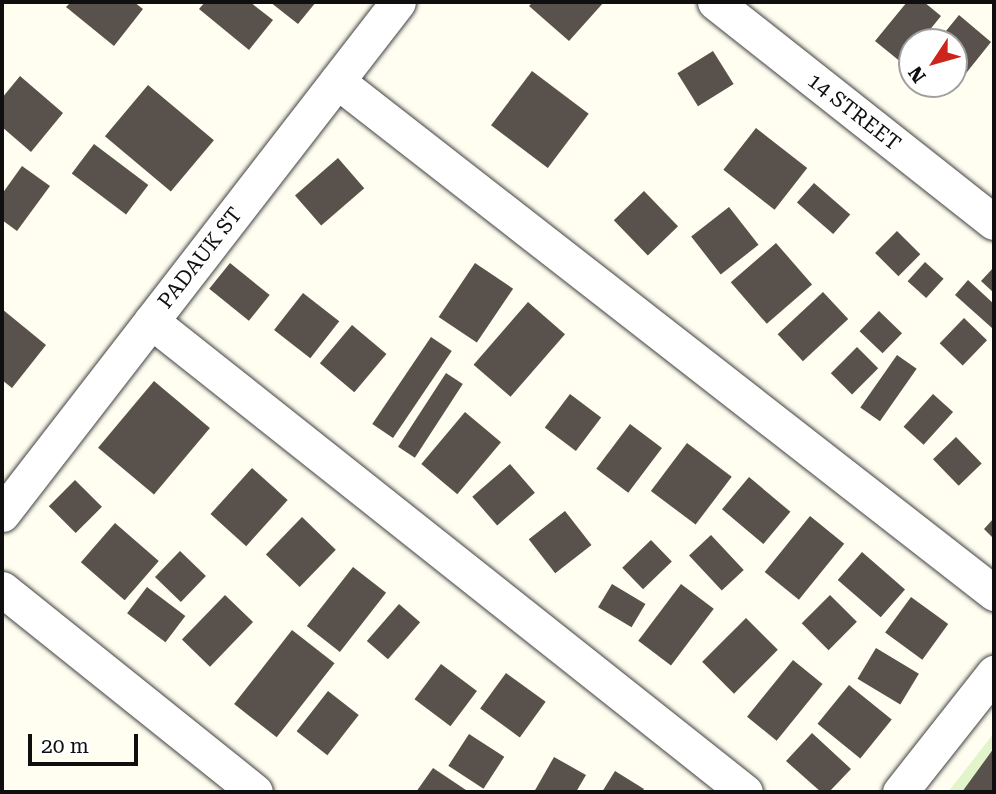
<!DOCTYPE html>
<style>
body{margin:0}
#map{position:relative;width:996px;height:794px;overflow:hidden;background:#fffef1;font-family:"Roboto Serif",serif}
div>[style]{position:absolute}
.pitch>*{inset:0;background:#e1f4ca}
.building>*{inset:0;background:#59514b;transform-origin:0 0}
.roads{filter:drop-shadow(0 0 2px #424242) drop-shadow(0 0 2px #424242)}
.minor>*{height:35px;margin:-17.5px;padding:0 17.5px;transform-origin:17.5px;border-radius:17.5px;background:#fff}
span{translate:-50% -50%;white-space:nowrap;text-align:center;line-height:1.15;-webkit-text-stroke:7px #fff;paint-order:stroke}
.street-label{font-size:21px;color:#0f0f0f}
.frame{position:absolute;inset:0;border:4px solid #0f0f0f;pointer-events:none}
.north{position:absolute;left:898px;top:28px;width:70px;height:70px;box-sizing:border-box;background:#fff;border:2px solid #9f9f9f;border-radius:50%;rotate:234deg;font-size:19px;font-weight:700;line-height:28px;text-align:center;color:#0f0f0f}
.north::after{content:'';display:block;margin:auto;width:24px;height:32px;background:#cb251c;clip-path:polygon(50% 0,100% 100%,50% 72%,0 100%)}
.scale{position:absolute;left:28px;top:734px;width:110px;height:32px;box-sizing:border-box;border:4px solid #0f0f0f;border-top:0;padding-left:9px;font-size:21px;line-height:24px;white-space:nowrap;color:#0f0f0f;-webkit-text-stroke:5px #fff;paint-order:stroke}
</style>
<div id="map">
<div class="pitch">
<div style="clip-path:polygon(994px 733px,994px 792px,948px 792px)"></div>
</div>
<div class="building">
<div style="clip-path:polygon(71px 2px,134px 2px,143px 9px,114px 46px,66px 7px)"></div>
<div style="clip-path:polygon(205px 2px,250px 2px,273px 20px,249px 50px,199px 9px)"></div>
<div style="clip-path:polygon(270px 2px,316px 2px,298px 24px)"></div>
<div style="clip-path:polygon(533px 2px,604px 2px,569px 41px,529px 6px)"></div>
<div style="clip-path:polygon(907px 2px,924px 2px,941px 16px,920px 42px,912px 42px,912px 51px,902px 63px,875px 41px)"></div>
<div style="clip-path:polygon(959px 15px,991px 42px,959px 82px,954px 77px,954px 42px,937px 42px)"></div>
<div style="left:713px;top:51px;width:39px;height:42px;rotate:58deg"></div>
<div style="left:532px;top:71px;width:71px;height:68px;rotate:37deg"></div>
<div style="clip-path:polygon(20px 76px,63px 113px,31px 152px,2px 127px,2px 98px)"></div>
<div style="left:148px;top:85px;width:86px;height:67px;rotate:40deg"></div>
<div style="left:756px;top:128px;width:65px;height:53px;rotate:38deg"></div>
<div style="left:94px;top:144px;width:68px;height:37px;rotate:37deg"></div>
<div style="left:338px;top:158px;width:40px;height:57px;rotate:49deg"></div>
<div style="clip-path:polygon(22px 166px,50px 186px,17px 231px,2px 220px,2px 194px)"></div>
<div style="left:814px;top:183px;width:48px;height:26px;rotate:41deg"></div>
<div style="left:644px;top:191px;width:49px;height:42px;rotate:46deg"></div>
<div style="left:729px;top:207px;width:48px;height:48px;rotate:52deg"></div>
<div style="left:897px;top:231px;width:33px;height:31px;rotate:45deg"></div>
<div style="left:776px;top:243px;width:55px;height:60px;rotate:49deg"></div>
<div style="left:925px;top:262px;width:25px;height:26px;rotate:42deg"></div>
<div style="left:230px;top:263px;width:51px;height:33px;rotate:39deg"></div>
<div style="left:475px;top:263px;width:46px;height:65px;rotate:34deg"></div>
<div style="clip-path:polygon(994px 267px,994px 293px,981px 281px)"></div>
<div style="clip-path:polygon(968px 280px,994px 304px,992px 328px,955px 295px)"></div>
<div style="left:823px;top:292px;width:37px;height:62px;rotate:47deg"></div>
<div style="left:303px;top:293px;width:46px;height:47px;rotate:38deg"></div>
<div style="left:528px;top:302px;width:49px;height:83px;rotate:41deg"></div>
<div style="clip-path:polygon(2px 309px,46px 345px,12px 388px,2px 380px)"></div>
<div style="left:879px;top:311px;width:32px;height:28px;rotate:44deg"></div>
<div style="left:964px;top:318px;width:32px;height:35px;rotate:44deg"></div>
<div style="left:352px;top:325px;width:45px;height:50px;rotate:40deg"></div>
<div style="left:431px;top:337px;width:25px;height:105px;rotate:34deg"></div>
<div style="left:857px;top:347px;width:30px;height:37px;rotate:45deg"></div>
<div style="left:897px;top:355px;width:24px;height:64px;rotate:35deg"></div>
<div style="left:446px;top:373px;width:20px;height:88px;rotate:33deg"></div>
<div style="left:154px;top:381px;width:73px;height:87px;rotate:40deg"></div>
<div style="left:570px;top:394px;width:39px;height:42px;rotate:37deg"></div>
<div style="left:933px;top:394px;width:27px;height:44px;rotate:42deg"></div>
<div style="left:465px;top:412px;width:47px;height:68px;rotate:40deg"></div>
<div style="left:630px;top:424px;width:40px;height:56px;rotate:37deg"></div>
<div style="left:956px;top:437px;width:37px;height:32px;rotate:46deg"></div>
<div style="left:687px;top:443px;width:56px;height:60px;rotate:37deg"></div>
<div style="left:510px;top:464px;width:38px;height:50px;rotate:49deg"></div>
<div style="left:252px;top:468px;width:48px;height:62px;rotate:42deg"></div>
<div style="left:749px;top:477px;width:54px;height:42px;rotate:40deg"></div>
<div style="left:75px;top:480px;width:38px;height:37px;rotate:45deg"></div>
<div style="left:565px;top:511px;width:43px;height:46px;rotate:52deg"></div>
<div style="left:810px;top:516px;width:44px;height:72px;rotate:39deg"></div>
<div style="left:302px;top:517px;width:47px;height:52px;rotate:44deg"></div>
<div style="clip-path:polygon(994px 518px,994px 539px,984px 529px)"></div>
<div style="left:115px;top:523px;width:58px;height:52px;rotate:41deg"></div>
<div style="left:711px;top:535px;width:48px;height:30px;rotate:47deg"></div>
<div style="left:651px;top:540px;width:30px;height:40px;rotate:46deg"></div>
<div style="left:180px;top:551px;width:36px;height:36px;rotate:44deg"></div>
<div style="left:862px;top:552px;width:57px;height:37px;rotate:41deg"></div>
<div style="left:353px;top:567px;width:42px;height:75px;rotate:38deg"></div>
<div style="left:612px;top:584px;width:39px;height:27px;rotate:31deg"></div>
<div style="left:681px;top:584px;width:41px;height:71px;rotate:37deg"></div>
<div style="left:147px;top:587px;width:48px;height:33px;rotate:37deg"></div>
<div style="left:225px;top:595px;width:39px;height:62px;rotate:44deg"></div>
<div style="left:830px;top:595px;width:38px;height:40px;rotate:45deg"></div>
<div style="left:911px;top:597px;width:46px;height:44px;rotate:36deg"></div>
<div style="left:399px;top:604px;width:28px;height:49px;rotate:41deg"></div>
<div style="left:746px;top:618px;width:45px;height:62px;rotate:45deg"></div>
<div style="left:292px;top:630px;width:54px;height:94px;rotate:38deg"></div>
<div style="left:876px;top:648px;width:50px;height:36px;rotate:31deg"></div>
<div style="left:793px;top:660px;width:38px;height:73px;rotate:39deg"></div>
<div style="left:441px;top:664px;width:45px;height:44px;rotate:37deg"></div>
<div style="left:506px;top:673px;width:49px;height:44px;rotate:36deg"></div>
<div style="left:849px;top:685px;width:55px;height:50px;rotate:39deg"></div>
<div style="left:328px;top:691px;width:39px;height:51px;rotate:38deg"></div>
<div style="clip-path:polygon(812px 733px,851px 769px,829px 792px,821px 792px,786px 761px)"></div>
<div style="left:469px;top:734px;width:42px;height:38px;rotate:33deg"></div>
<div style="clip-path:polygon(994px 748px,994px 792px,962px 792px)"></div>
<div style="clip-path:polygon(554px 757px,586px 775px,576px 792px,534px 792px)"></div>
<div style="clip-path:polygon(433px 768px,469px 792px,416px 792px)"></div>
<div style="clip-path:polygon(615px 771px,644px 789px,642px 792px,602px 792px)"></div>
</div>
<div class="roads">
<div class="minor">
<div style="left:715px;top:2px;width:355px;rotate:38.3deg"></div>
<div style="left:337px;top:81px;width:833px;rotate:37.93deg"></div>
<div style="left:151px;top:321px;width:758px;rotate:38.41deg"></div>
<div style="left:2px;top:514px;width:647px;rotate:-52.28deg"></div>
<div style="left:2px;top:589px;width:324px;rotate:38.7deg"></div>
<div style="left:900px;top:792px;width:152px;rotate:-51.7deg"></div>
</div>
</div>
<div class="street-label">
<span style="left:854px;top:112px;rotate:38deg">14 STREET</span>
<span style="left:200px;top:258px;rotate:-52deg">PADAUK ST</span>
</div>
<div class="frame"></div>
<div class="north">N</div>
<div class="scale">20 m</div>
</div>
